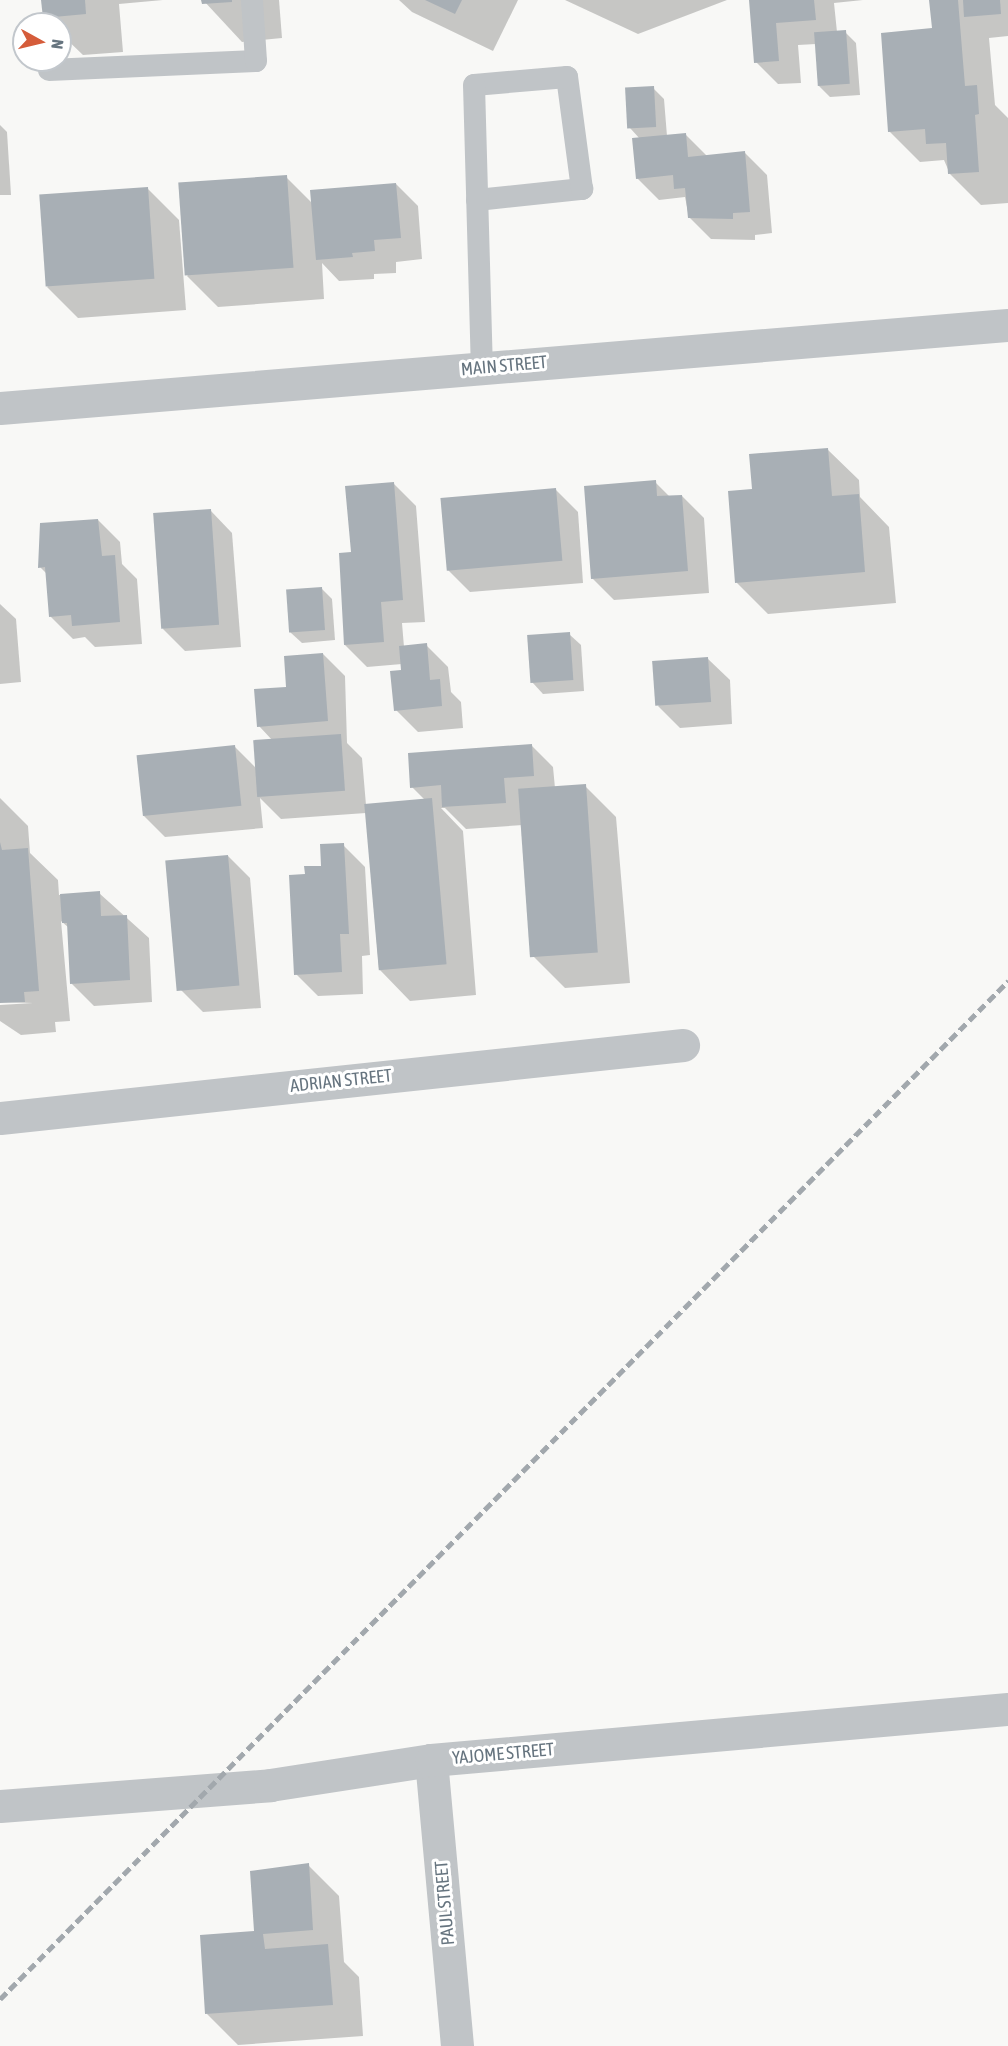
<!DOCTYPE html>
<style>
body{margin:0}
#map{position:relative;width:1008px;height:2046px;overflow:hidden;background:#f8f8f6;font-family:"Asap Condensed",sans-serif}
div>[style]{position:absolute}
.shadow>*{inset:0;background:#0003}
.building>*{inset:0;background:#a8afb5;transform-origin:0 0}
.service>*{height:22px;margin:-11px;padding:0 11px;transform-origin:11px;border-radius:11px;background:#c0c4c7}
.minor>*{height:33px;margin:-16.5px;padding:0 16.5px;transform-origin:16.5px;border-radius:16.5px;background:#c0c4c7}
.tertiary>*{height:33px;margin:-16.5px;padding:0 16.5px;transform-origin:16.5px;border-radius:16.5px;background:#c0c4c7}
.rail>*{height:4.5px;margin-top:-2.25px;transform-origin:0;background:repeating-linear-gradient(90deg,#a2a8ad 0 9px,transparent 0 13.5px)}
span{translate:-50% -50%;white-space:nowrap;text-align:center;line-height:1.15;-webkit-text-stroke:6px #fff;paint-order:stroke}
.street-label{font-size:18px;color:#66747f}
.north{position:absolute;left:12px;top:12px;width:60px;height:60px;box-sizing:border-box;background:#fff;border:2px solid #c2c7cc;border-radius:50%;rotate:98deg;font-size:16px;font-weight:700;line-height:24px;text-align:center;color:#66747f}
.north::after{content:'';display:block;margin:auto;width:21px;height:27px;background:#d55c3a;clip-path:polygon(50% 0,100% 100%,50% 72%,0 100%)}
</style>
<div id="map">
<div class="shadow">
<div style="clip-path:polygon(43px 0,163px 0,119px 4px,123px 52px,83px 55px,60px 33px,60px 24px,51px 24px,44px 17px)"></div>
<div style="clip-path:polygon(203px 0,279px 0,282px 38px,242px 42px)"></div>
<div style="clip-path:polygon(399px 0,518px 0,493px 51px,412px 12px)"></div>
<div style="clip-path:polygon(565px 0,727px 0,638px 34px)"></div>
<div style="clip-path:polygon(751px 0,863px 0,834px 3px,837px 32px,845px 32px,856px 43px,860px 95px,830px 97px,819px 86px,816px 44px,798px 45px,801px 83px,778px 84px,756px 62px)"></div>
<div style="clip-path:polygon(931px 0,1008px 0,1008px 36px,989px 38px,995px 105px,1008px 118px,1008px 203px,981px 205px,950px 174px,944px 160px,920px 162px,889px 131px,933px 30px)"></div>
<div style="clip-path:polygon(653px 88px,664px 99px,667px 136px,685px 134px,707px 156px,745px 153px,767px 175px,772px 233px,755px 235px,755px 240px,711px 239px,689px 217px,685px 197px,659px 200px,637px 178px,640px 139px,630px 128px)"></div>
<div style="clip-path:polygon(0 125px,7px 132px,11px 195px,0 195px)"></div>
<div style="clip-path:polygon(286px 177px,313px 204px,396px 184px,418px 206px,422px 259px,396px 262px,396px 273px,374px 274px,374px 279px,339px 281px,322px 263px,324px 299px,218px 307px,187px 276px)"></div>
<div style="clip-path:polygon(148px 189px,179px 220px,186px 310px,78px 318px,47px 287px)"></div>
<div style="clip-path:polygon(827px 449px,859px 480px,860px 497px,889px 527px,896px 603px,768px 614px,737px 583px,753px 490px)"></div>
<div style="clip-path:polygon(655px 482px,670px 497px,682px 496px,704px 518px,709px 593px,614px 600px,592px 578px)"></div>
<div style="clip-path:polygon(394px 484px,416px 506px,425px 622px,402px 623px,404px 647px,426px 645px,448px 667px,451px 692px,461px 702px,463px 728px,418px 732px,396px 710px,402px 664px,367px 667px,345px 645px,352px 554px)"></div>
<div style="clip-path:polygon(556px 490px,578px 512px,583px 583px,470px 592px,448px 570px)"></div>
<div style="clip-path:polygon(210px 510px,232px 533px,241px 647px,185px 651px,163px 629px)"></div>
<div style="clip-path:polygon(98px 520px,120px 542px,122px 564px,137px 579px,142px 644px,95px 647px,85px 637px,73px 639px,51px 617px,47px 574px,40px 567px)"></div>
<div style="clip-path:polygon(321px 588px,332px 599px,335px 640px,302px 643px,290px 632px)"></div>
<div style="clip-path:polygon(0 604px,16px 619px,21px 682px,0 684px)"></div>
<div style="clip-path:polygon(569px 634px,581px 645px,584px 691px,543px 694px,532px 682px)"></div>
<div style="clip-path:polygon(323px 654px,345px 676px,347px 743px,362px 758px,366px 805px,425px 800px,412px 787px,531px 745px,553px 767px,555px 788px,585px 786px,616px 817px,630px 983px,565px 988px,533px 956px,523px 825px,466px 829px,445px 808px,441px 808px,463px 831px,476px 995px,410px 1001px,379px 969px,366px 813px,281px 819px,260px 798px,263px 828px,165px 837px,143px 815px,235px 747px,257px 769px,273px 741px,259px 726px,288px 688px)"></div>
<div style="clip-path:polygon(707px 658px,730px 680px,732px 724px,680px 728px,658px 706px)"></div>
<div style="clip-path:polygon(0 798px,28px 826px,30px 853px,58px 880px,59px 895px,99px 893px,149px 938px,152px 1002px,94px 1006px,72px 984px,69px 928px,61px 921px,70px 1021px,55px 1022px,56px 1032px,21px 1035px,0 1021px,0 1005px,33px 1003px,0 1002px)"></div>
<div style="clip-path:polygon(343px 845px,365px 867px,370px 955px,362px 956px,363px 994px,318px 996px,296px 974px,323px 867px)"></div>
<div style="clip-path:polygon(228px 856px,250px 878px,261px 1008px,203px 1012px,181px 990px,167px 861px)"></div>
<div style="clip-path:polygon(308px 1865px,339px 1896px,344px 1962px,359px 1977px,363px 2036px,238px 2045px,207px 2014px,256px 1932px)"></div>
</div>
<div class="building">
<div style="clip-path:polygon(41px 0,85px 0,86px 14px,43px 18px)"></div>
<div style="clip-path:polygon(201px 0,232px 0,232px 2px,202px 4px)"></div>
<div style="clip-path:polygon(425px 0,462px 0,455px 14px)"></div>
<div style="clip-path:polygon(749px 0,814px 0,816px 20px,776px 23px,779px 61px,754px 63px)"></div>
<div style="clip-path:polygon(929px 0,958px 0,965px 86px,977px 85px,979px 114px,975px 115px,979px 172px,948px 174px,946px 143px,926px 144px,925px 129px,888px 132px,881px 33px,932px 28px)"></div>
<div style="clip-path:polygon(963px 0,1000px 0,1001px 14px,964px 17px)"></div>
<div style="left:846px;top:30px;width:54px;height:32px;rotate:86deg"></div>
<div style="left:654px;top:86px;width:41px;height:29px;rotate:87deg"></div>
<div style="clip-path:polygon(686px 133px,688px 157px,745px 151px,750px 212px,733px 213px,733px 219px,688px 218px,685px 188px,674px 189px,673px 175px,636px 179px,632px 138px)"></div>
<div style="left:287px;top:175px;width:93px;height:109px;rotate:86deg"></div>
<div style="clip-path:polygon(396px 183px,401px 238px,374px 240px,375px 251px,352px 253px,353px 257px,316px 260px,310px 190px)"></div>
<div style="left:148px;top:187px;width:92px;height:109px;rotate:86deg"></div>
<div style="clip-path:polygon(828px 448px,832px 496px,859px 494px,865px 572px,735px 583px,728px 491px,752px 489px,749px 454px)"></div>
<div style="clip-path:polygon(656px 480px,657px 496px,682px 495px,688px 571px,591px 579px,584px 486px)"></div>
<div style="clip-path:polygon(394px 482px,403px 600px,381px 602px,384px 642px,344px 645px,339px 553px,351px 552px,345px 486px)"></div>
<div style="left:556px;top:488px;width:73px;height:116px;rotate:85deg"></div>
<div style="left:211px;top:509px;width:116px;height:58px;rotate:86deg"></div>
<div style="clip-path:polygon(98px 519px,102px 556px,115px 555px,120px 622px,72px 626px,71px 615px,49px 617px,45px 567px,38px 568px,40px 523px)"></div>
<div style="left:322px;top:587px;width:43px;height:36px;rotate:86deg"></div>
<div style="left:570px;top:632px;width:48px;height:43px;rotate:86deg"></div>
<div style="clip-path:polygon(427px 643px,430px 680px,440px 679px,442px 706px,394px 711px,390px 671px,401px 670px,399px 646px)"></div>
<div style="clip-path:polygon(323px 653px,328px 721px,257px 727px,254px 689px,286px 687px,284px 656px)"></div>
<div style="left:708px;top:657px;width:45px;height:56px;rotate:86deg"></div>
<div style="left:341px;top:734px;width:57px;height:88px;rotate:86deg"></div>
<div style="clip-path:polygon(532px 744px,534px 776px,504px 778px,506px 803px,442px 807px,441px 785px,410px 788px,408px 753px)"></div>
<div style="left:235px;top:745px;width:61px;height:99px;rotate:84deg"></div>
<div style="left:586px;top:784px;width:169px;height:68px;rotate:86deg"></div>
<div style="left:432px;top:798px;width:167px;height:68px;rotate:85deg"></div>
<div style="clip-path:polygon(0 842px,2px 850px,28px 848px,39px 991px,24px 992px,25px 1002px,0 1003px)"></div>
<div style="clip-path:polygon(344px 843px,349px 934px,340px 934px,342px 972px,294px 975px,289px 875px,305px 874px,304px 866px,321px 866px,320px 844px)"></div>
<div style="left:228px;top:855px;width:131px;height:63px;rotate:85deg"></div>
<div style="clip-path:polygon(100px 891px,101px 916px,127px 915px,130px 980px,70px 984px,67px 923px,62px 923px,60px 894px)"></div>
<div style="clip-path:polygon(309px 1863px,313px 1930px,263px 1934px,265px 1949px,328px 1944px,333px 2005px,205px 2014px,200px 1935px,254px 1931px,250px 1871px)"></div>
</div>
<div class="service">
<div style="left:49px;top:70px;width:207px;rotate:-2.5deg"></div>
<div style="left:256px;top:61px;width:61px;rotate:-93.8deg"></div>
<div style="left:477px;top:200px;width:106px;rotate:-6deg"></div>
<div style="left:582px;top:189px;width:113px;rotate:-97.6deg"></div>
<div style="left:567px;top:77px;width:93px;rotate:175.1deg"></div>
<div style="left:474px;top:85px;width:282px;rotate:88.4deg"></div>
</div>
<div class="minor">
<div style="left:0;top:1118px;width:687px;rotate:-6.1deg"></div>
<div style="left:431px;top:1760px;width:287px;rotate:84.8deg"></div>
<div style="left:0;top:1806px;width:271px;rotate:-4.4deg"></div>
<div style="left:270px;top:1785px;width:163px;rotate:-8.8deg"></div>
<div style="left:431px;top:1760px;width:579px;rotate:-5.05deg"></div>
</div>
<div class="tertiary">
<div style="left:0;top:408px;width:1011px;rotate:-4.71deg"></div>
</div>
<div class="rail">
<div style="left:0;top:1999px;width:1433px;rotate:-45.28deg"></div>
</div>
<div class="street-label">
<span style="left:504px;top:366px;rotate:-5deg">MAIN STREET</span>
<span style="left:341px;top:1081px;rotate:-6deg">ADRIAN STREET</span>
<span style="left:503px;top:1754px;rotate:-5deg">YAJOME STREET</span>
<span style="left:445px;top:1903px;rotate:-95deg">PAUL STREET</span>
</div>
<div class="north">N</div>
</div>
